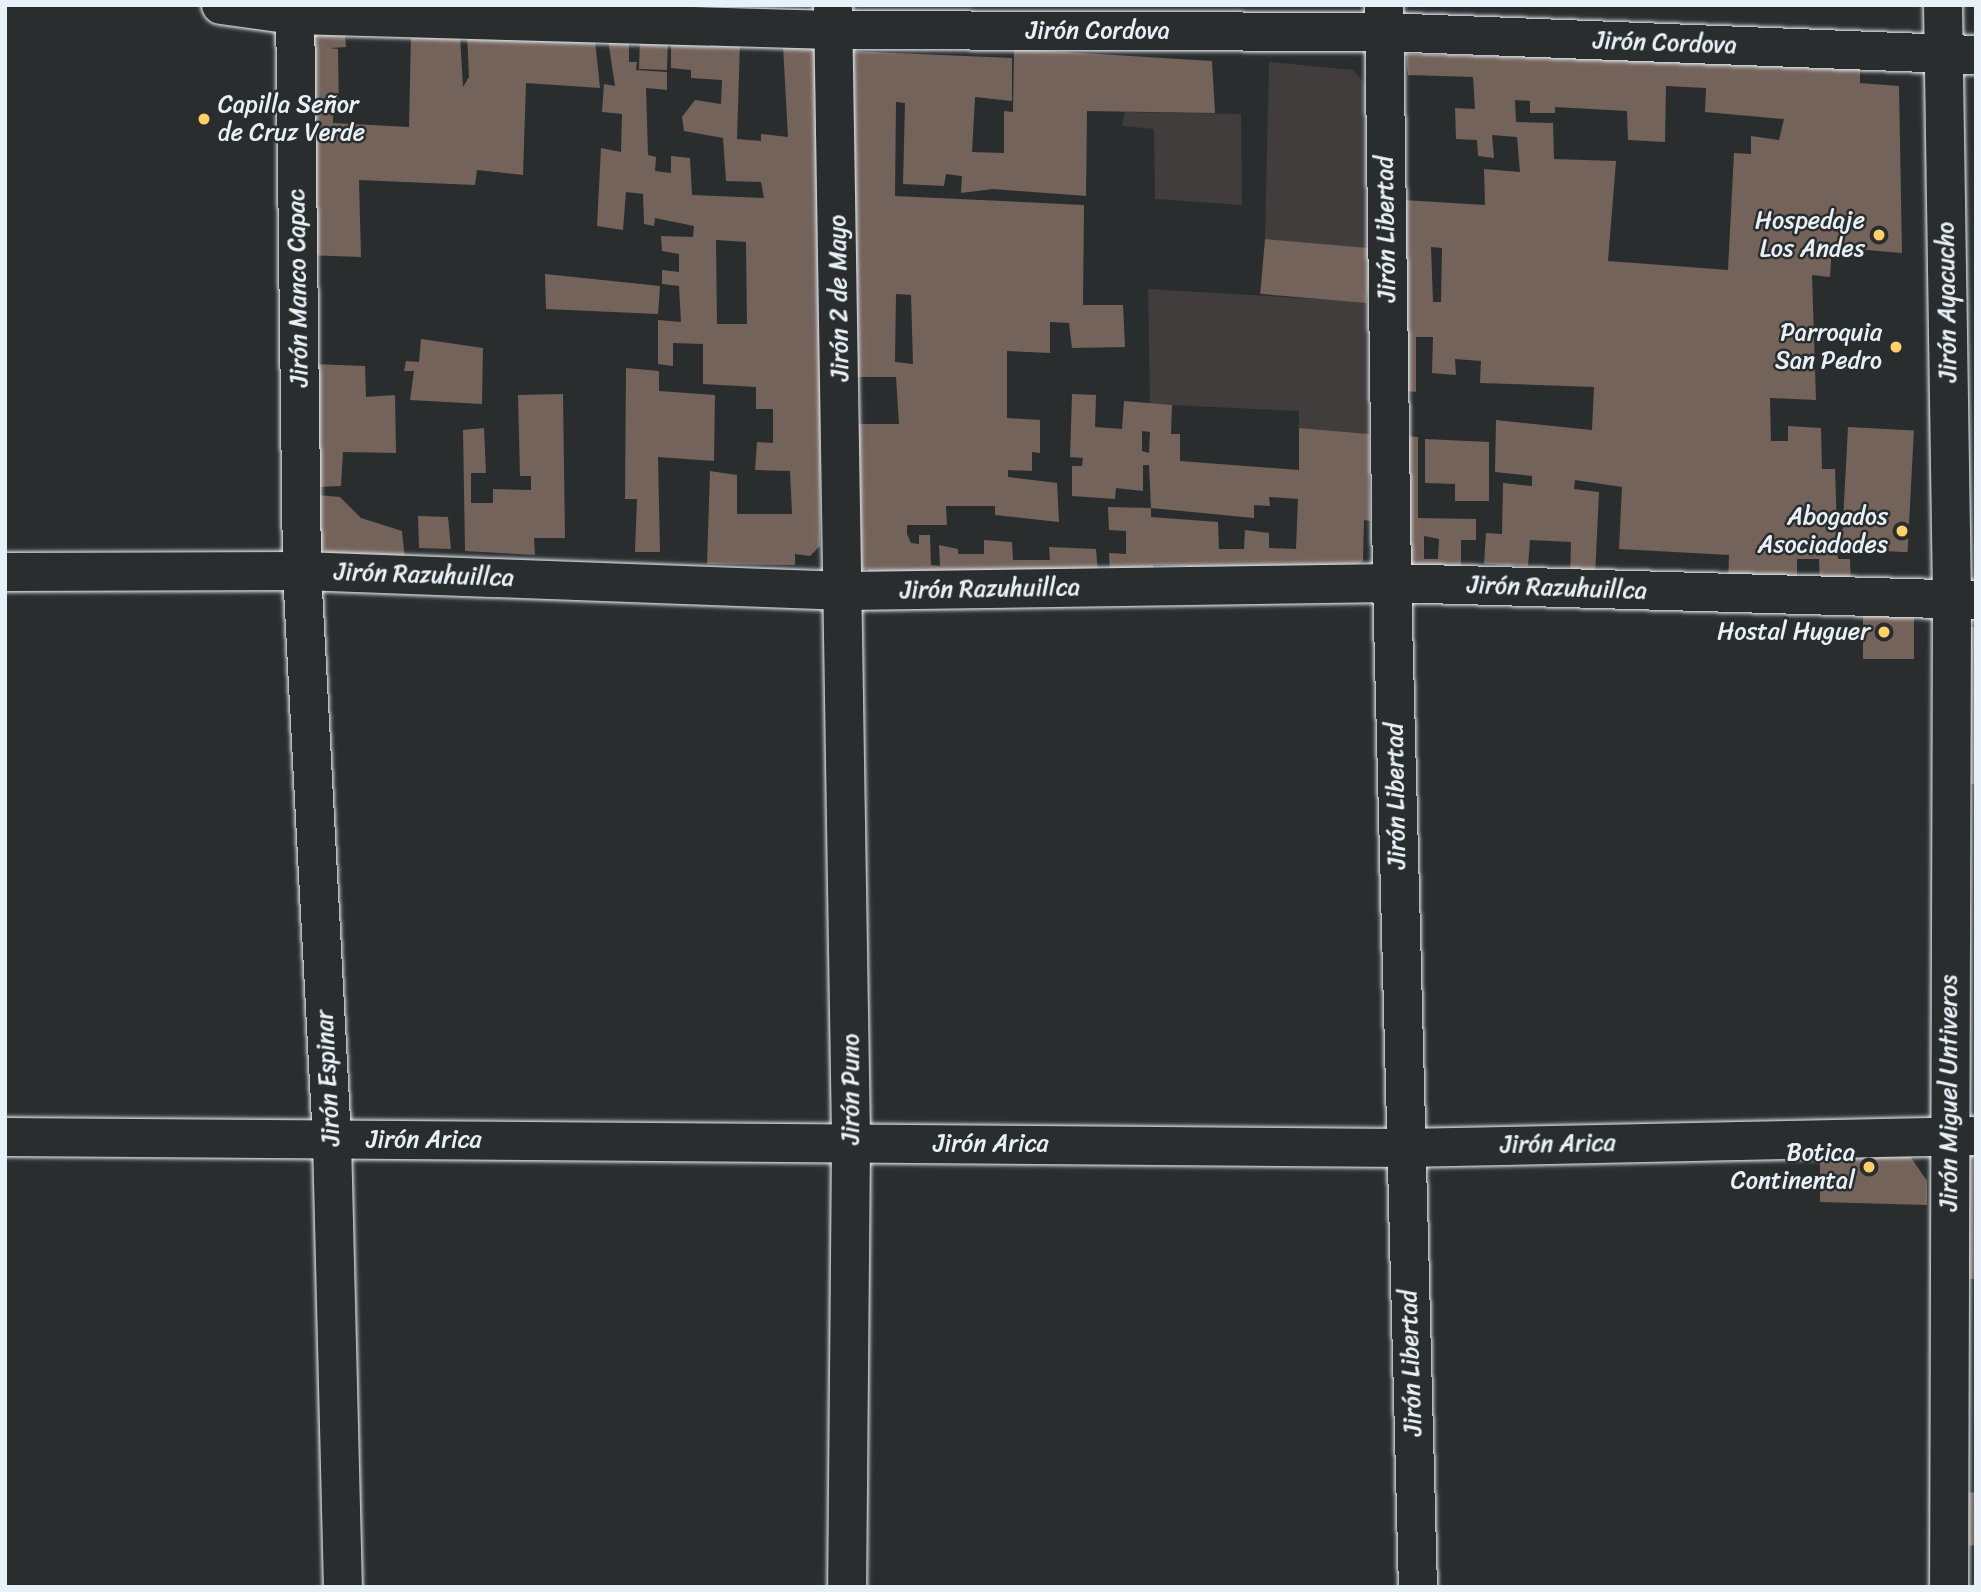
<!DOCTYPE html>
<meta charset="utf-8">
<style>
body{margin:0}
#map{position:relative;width:1981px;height:1592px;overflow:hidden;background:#2a2d2e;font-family:Sriracha,sans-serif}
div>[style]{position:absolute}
.built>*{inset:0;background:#403d3c}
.building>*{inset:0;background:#74635b;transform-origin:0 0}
.roads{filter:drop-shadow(0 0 2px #e8f1f8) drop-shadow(0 0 2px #e8f1f8)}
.minor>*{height:38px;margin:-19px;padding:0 19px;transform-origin:19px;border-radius:19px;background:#2a2d2e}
.dots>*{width:19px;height:19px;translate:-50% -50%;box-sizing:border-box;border:4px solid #2a2d2e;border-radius:50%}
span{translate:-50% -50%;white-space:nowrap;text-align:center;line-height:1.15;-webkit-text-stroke:5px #2a2d2e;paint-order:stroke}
.street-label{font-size:24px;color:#e8f1f8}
.poi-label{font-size:24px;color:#e8f1f8}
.left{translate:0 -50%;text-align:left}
.right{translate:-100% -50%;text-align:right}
.frame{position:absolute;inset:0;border:7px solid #e8f1f8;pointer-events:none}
</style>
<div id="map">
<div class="built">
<div style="clip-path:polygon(1269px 62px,1353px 70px,1367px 86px,1372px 249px,1265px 239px)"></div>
<div style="clip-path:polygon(1125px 112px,1241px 114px,1242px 205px,1155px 199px,1154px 129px,1122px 126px)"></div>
<div style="clip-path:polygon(1148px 289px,1370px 302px,1369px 434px,1299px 428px,1299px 411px,1150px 404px)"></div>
</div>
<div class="building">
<div style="clip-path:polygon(411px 32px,460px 35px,463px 87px,469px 77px,467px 33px,595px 40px,600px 88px,526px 83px,523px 175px,477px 170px,475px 185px,359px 180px,361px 257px,304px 255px,311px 35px,345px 35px,346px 47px,330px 48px,338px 49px,339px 114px,333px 113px,333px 123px,409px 127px)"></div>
<div style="left:640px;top:39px;width:28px;height:30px;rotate:2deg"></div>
<div style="clip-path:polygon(evenodd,608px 40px,629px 40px,629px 62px,637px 62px,636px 70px,667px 72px,667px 90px,646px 88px,648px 155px,656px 157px,655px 171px,671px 173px,671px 156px,690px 158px,692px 195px,764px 198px,761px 182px,726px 181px,723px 138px,684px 131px,682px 117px,695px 100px,721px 104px,722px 80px,691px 78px,691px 70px,671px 68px,671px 41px,740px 42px,737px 139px,761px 141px,761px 134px,788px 137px,783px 46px,822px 48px,820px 546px,810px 556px,795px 554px,795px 565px,707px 564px,710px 471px,737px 475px,737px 514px,792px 514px,790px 471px,755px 470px,757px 442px,773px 443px,773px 409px,756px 409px,756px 387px,703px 384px,703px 344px,673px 343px,673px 366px,658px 364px,658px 320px,681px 322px,679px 286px,662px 284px,662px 270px,679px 272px,679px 254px,662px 251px,661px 236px,693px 237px,694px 226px,655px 218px,654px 226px,644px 224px,643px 194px,626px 192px,623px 230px,597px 226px,601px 148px,621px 152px,622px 114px,602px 112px,604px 84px,615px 86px,608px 40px,716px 240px,746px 242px,747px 324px,717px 324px,716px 240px)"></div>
<div style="clip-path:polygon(evenodd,1014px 49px,1212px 61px,1215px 113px,1087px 111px,1086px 196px,993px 189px,961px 193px,962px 176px,946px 174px,944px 186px,903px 184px,905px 103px,896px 102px,895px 196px,1084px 205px,1083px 305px,1123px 305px,1125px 347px,1072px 348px,1069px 323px,1050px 322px,1050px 353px,1007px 351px,1007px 418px,1040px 420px,1040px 453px,1032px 452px,1032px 471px,1008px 470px,1008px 477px,1057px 483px,1059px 522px,995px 515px,995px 506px,946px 506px,947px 525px,907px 525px,907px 534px,911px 543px,919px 544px,919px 535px,930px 535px,931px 565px,940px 566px,939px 545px,958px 549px,958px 554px,984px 554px,984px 540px,1012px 542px,1013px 560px,1050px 560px,1049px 547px,1096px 549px,1098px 573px,867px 577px,868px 569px,851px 569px,849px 424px,899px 424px,896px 377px,851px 377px,846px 51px,1012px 58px,1012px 101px,975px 97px,972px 152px,1004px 153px,1004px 111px,1013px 112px,1014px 49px,896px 294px,911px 295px,913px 364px,895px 362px,896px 294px)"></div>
<div style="clip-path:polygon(evenodd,1406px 54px,1860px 63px,1860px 83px,1899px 86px,1902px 253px,1832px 247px,1830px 277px,1812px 275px,1816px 400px,1770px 398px,1771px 441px,1788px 441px,1788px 426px,1821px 428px,1822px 469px,1835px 469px,1838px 559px,1850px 559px,1851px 590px,1820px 588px,1819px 559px,1797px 559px,1797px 590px,1728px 587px,1729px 555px,1619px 549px,1622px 487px,1575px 480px,1574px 489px,1599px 492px,1595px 576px,1570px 575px,1571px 542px,1530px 540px,1528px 566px,1484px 564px,1486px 533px,1502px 534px,1503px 483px,1532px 486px,1532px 476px,1495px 472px,1496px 420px,1592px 430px,1594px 387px,1480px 383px,1481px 361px,1455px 359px,1456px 375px,1432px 373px,1433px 337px,1416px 337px,1416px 392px,1397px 390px,1403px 200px,1485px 205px,1484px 169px,1520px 172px,1517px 137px,1492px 135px,1494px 158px,1478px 156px,1477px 140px,1456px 139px,1455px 108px,1475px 109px,1473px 77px,1408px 75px,1406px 54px,1666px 86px,1706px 88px,1705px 112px,1784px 119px,1779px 140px,1751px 136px,1751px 154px,1734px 153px,1728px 270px,1608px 261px,1616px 161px,1554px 159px,1553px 123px,1516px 122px,1515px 100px,1530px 101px,1530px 113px,1555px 113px,1555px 107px,1627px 111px,1628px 140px,1665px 142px,1666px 86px,1406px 54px,1431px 247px,1442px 248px,1441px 302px,1433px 302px,1431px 247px)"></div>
<div style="left:1265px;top:239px;width:107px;height:55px;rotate:5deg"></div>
<div style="clip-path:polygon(545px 274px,660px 286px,658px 314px,546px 309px)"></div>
<div style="clip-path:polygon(421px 339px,483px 348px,482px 404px,410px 400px,414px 371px,404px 371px,406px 361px,419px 362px)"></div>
<div style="clip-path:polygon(313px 364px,365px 366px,366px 397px,395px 395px,396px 453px,343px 452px,341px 486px,316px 487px)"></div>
<div style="clip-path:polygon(626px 368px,659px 371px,659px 391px,715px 395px,714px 461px,658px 457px,660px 552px,635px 552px,637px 499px,625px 499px)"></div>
<div style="clip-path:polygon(563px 394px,565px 538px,534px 538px,535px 555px,465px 551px,463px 430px,484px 428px,486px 473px,471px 473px,471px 503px,493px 503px,493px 489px,531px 490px,531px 476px,520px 476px,518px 395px)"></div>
<div style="clip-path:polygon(evenodd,1072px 394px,1096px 395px,1095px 427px,1122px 429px,1124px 401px,1172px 405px,1171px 434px,1180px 434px,1180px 461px,1299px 470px,1299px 428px,1369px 434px,1370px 521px,1364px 520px,1363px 561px,1352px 568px,1186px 575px,1187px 566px,1153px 565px,1154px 576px,1110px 575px,1109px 553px,1126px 554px,1126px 531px,1109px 530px,1108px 507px,1151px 508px,1151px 517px,1218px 522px,1219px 549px,1244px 549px,1245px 530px,1269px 533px,1269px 548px,1296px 549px,1298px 499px,1269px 497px,1270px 506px,1254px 505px,1254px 518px,1151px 508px,1149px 465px,1143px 465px,1143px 491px,1116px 488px,1115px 499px,1072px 496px,1072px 466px,1082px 466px,1083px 458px,1070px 457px,1072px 394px,1142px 431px,1150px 432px,1149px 453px,1142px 451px,1142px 431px)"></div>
<div style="left:1848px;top:427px;width:66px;height:122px;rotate:3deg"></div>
<div style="clip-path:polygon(evenodd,1404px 436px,1418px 437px,1418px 518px,1476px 519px,1476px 540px,1461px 540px,1461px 576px,1399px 576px,1404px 436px,1424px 536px,1439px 539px,1438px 559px,1424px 559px,1424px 536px)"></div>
<div style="clip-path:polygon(1425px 439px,1489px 442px,1489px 501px,1455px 501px,1455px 484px,1425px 483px)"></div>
<div style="clip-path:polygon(317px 495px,340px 497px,361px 518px,402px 531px,405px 560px,332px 557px,318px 545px)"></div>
<div style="clip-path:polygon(418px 516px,448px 517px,451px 549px,419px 548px)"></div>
<div style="left:1863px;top:610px;width:51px;height:49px"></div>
<div style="left:1964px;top:627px;width:12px;height:157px"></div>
<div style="clip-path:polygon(1820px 1151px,1908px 1153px,1927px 1181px,1927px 1205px,1820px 1202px)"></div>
<div style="clip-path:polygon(1957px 1153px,1976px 1154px,1976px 1279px,1953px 1278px)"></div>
<div style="clip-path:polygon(1976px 1492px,1976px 1545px,1969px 1546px,1965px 1493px)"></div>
</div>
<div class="roads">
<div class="minor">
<div style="left:221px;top:5px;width:75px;rotate:7.7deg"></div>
<div style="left:295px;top:15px;width:537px;rotate:1.6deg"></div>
<div style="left:832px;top:30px;width:551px;rotate:0.21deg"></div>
<div style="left:1383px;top:32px;width:593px;rotate:2.22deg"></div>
<div style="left:295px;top:5px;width:566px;rotate:89.29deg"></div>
<div style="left:302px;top:571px;width:570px;rotate:86.98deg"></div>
<div style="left:332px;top:1140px;width:447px;rotate:88.6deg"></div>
<div style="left:833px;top:5px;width:1138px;rotate:89.09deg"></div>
<div style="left:851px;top:1143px;width:444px;rotate:90.5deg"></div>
<div style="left:1943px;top:5px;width:594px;rotate:89.13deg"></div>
<div style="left:1952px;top:599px;width:988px;rotate:90.17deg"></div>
<div style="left:1384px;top:7px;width:576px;rotate:89.2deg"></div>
<div style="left:1392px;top:583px;width:1004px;rotate:88.52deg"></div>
<div style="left:5px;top:572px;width:297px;rotate:-0.2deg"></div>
<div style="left:302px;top:571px;width:544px;rotate:2.11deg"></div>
<div style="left:846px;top:591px;width:546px;rotate:-0.84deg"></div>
<div style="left:1392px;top:583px;width:584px;rotate:1.67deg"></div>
<div style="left:5px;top:1137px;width:1399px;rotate:0.45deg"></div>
<div style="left:1404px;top:1148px;width:572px;rotate:-1.2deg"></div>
</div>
</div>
<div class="dots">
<div style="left:204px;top:119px;background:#ffd166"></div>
<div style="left:1879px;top:235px;background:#ffd166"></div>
<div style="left:1896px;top:347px;background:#ffd166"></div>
<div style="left:1902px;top:531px;background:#ffd166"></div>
<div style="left:1884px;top:632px;background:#ffd166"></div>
<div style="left:1869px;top:1167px;background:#ffd166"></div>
</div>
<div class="street-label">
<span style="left:1098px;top:31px">Jirón Cordova</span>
<span style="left:1665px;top:43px;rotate:2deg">Jirón Cordova</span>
<span style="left:1386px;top:229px;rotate:-91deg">Jirón Libertad</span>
<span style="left:298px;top:288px;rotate:-91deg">Jirón Manco Capac</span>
<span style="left:839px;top:298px;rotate:-91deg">Jirón 2 de Mayo</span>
<span style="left:1947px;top:302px;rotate:-91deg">Jirón Ayacucho</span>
<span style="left:424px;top:575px;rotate:2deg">Jirón Razuhuillca</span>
<span style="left:1557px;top:588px;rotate:2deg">Jirón Razuhuillca</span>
<span style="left:990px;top:589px;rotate:-1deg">Jirón Razuhuillca</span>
<span style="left:1396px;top:796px;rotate:-91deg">Jirón Libertad</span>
<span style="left:328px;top:1078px;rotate:-93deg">Jirón Espinar</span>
<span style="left:851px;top:1089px;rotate:-90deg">Jirón Puno</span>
<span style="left:1949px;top:1093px;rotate:-90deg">Jirón Miguel Untiveros</span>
<span style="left:424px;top:1140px">Jirón Arica</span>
<span style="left:991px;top:1144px">Jirón Arica</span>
<span style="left:1558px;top:1144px;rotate:-1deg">Jirón Arica</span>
<span style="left:1411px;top:1363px;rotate:-92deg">Jirón Libertad</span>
</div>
<div class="poi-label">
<span class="left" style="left:218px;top:119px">Capilla Señor<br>de Cruz Verde</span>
<span class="right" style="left:1865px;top:235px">Hospedaje<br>Los Andes</span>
<span class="right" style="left:1882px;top:347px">Parroquia<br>San Pedro</span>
<span class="right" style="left:1888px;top:531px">Abogados<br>Asociadades</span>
<span class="right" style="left:1870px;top:632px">Hostal Huguer</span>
<span class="right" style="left:1855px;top:1167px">Botica<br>Continental</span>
</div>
<div class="frame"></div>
</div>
